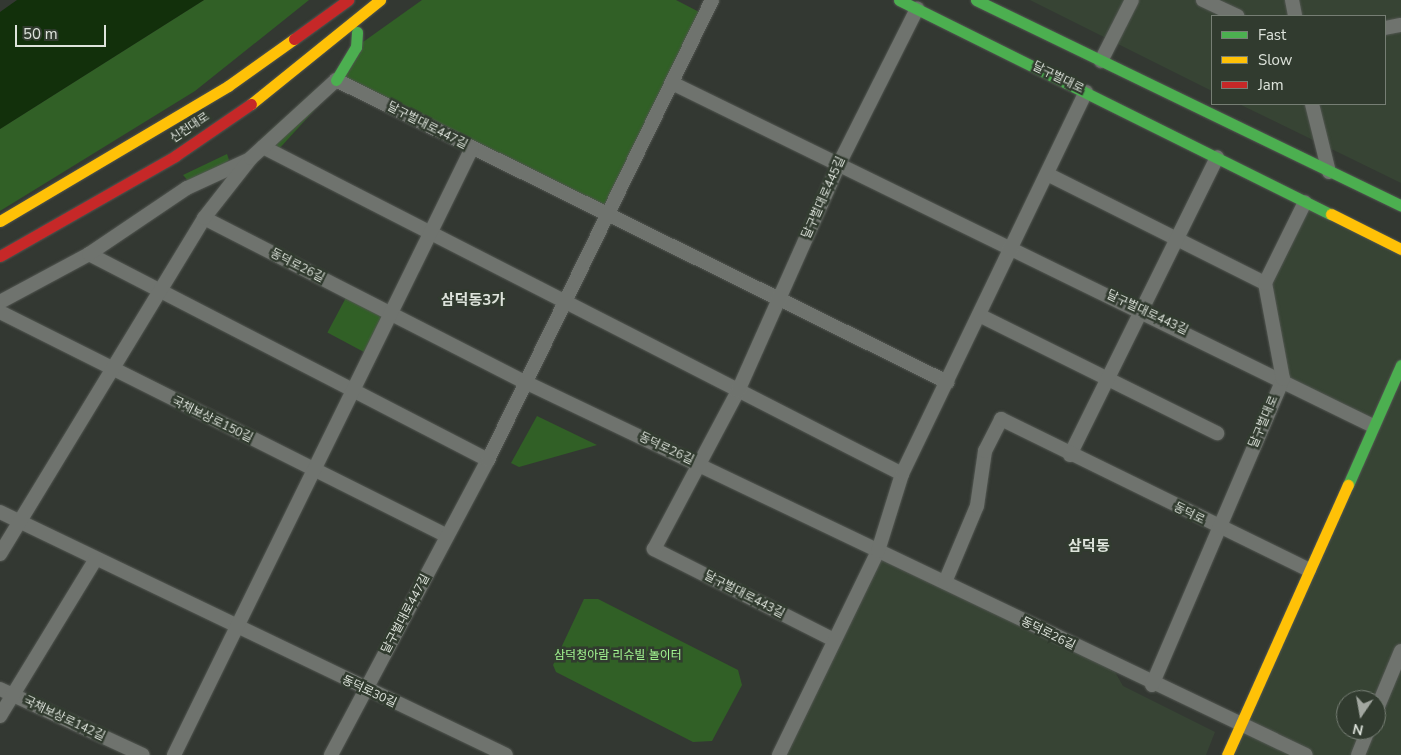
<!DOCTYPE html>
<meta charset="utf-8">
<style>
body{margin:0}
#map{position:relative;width:1401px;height:755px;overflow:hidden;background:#333832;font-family:"Nunito Sans","Noto Sans KR",sans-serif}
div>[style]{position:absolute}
.built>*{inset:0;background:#374434}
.green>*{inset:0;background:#316026;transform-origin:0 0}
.water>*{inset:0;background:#12300b}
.roads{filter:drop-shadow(0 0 1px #525651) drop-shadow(0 0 1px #525651)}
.street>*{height:14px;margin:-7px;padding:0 7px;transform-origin:7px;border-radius:7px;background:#6f736e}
.fast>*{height:11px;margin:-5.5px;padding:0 5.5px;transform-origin:5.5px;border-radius:5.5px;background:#4caf50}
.slow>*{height:11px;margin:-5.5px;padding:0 5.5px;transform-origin:5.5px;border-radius:5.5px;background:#ffc107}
.jam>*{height:11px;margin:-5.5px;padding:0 5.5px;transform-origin:5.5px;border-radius:5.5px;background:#c62828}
span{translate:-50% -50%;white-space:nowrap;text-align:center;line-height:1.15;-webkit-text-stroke:5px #313b2f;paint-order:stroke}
.street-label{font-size:12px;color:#dde3db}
.park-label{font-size:12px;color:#a4f792}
.quarter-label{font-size:15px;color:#dde3db;font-weight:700}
.legend{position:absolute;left:1211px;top:15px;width:175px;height:90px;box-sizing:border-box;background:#313b2f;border:1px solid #767e74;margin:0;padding:6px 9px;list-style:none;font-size:15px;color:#dde3db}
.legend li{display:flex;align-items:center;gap:10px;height:25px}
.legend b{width:25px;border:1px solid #767e74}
.north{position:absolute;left:1336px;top:690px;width:50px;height:50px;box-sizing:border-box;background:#313b2f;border:1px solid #767e74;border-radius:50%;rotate:192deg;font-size:14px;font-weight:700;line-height:20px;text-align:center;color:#dde3db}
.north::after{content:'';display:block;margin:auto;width:18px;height:22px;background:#a2a7a0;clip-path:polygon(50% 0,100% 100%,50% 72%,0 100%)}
.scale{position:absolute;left:15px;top:25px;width:91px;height:22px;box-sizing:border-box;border:2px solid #dde3db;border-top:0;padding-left:6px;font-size:15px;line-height:18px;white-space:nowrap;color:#dde3db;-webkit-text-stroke:4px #313b2f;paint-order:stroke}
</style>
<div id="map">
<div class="built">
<div style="clip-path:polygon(1030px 0,1401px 0,1401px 183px,1239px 104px,1385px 104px,1385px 16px,1212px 16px,1212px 91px)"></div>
<div style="clip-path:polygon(evenodd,1305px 202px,1401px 249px,1401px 755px,1227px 755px,1374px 426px,1283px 379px,1265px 283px,1305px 202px,1346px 700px,1376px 700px,1376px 730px,1346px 730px,1346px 700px)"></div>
<div style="clip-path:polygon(885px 557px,1115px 672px,1123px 686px,1215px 732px,1206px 755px,776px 755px,873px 560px)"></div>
</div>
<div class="green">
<div style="clip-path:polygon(204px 0,309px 0,195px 91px,0 211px,0 129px)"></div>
<div style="clip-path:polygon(422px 0,676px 0,705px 15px,607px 216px,336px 80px,356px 47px)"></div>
<div style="clip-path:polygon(317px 88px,330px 93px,278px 150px,261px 139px)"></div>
<div style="clip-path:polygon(227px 154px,229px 160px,196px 190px,183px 175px)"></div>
<div style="left:349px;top:292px;width:45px;height:46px;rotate:28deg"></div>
<div style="clip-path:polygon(537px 416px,597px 445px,519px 467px,511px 463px)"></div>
<div style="clip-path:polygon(584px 599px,598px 599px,738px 670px,742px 685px,712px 741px,693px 742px,556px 672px,553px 665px)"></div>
</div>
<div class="water">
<div style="clip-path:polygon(17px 0,204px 0,0 129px,0 12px)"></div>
</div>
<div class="roads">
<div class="street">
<div style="left:1203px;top:0;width:38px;rotate:25deg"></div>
<div style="left:1292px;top:0;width:16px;rotate:79deg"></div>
<div style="left:1385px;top:28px;width:16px;rotate:-11deg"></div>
<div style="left:1101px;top:61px;width:68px;rotate:-63.1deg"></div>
<div style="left:672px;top:83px;width:780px;rotate:26.07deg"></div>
<div style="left:1312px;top:104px;width:70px;rotate:76deg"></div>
<div style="left:263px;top:147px;width:718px;rotate:27.1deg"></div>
<div style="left:1047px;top:174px;width:244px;rotate:26.6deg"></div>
<div style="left:204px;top:218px;width:360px;rotate:27.1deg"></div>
<div style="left:525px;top:382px;width:865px;rotate:25.53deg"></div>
<div style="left:89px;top:254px;width:449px;rotate:27.3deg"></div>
<div style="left:0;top:302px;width:101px;rotate:-28.3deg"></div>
<div style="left:89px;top:254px;width:118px;rotate:-34deg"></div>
<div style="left:187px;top:188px;width:67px;rotate:-24.7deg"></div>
<div style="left:0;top:312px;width:500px;rotate:26.6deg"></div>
<div style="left:979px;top:315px;width:266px;rotate:26.4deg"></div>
<div style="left:1070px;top:455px;width:332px;rotate:-63.7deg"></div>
<div style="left:0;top:512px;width:561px;rotate:25.65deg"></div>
<div style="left:0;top:554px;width:393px;rotate:-58.7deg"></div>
<div style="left:204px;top:218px;width:76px;rotate:-51.9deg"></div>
<div style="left:251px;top:158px;width:115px;rotate:-42.5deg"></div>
<div style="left:336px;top:80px;width:682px;rotate:26.3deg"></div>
<div style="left:945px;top:582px;width:82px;rotate:-67.2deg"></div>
<div style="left:977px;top:506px;width:56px;rotate:-81.7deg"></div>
<div style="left:985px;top:451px;width:36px;rotate:-63deg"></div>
<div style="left:1001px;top:419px;width:343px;rotate:26.1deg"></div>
<div style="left:834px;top:640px;width:202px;rotate:-153.2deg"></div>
<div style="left:654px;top:549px;width:179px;rotate:-62deg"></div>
<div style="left:738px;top:391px;width:248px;rotate:-66deg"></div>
<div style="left:839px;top:164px;width:174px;rotate:-63.3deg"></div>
<div style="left:1152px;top:685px;width:333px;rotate:-66.8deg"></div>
<div style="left:1283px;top:379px;width:98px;rotate:-100.6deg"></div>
<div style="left:1265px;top:283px;width:90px;rotate:-63.7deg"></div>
<div style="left:0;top:689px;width:157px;rotate:24.8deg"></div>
<div style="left:1376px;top:711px;width:65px;rotate:-67.4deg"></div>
<div style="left:0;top:716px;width:184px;rotate:-58.6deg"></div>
<div style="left:174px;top:755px;width:676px;rotate:-63.85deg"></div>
<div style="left:331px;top:755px;width:334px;rotate:-62deg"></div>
<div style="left:488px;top:460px;width:512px;rotate:-64.04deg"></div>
<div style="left:779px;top:755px;width:227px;rotate:-64.1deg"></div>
<div style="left:878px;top:551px;width:81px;rotate:-72.7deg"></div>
<div style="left:902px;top:474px;width:424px;rotate:-64.3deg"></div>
<div style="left:1358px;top:755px;width:27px;rotate:-68deg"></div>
</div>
<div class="fast">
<div style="left:899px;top:0;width:482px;rotate:26.4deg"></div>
<div style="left:976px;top:0;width:472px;rotate:25.8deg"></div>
<div style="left:336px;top:80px;width:39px;rotate:-59deg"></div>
<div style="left:356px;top:47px;width:15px;rotate:-86deg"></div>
<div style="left:1348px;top:485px;width:131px;rotate:-66.2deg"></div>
</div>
<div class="slow">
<div style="left:251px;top:104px;width:166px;rotate:-38.9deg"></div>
<div style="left:1331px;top:214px;width:78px;rotate:26.6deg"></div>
<div style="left:0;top:221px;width:265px;rotate:-30.6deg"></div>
<div style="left:228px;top:86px;width:81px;rotate:-35.5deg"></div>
<div style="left:1227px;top:755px;width:296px;rotate:-65.9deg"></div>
</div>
<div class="jam">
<div style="left:294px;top:39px;width:67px;rotate:-35.8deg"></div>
<div style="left:0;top:256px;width:202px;rotate:-29.7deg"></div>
<div style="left:175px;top:156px;width:92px;rotate:-34.4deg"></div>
</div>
</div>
<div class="street-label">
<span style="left:1058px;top:78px;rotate:26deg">달구벌대로</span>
<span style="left:427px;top:126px;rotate:27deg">달구벌대로447길</span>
<span style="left:190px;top:128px;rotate:-34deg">신천대로</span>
<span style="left:824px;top:198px;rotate:-66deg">달구벌대로445길</span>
<span style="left:297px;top:266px;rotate:27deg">동덕로26길</span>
<span style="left:1147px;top:313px;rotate:25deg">달구벌대로443길</span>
<span style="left:212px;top:420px;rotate:26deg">국채보상로150길</span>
<span style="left:1264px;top:422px;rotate:-67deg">달구벌대로</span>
<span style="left:666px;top:449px;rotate:25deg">동덕로26길</span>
<span style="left:1189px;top:514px;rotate:26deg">동덕로</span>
<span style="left:744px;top:595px;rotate:27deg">달구벌대로443길</span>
<span style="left:406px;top:614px;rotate:-62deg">달구벌대로447길</span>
<span style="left:1048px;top:634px;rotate:26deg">동덕로26길</span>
<span style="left:369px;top:692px;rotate:25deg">동덕로30길</span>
<span style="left:64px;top:719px;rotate:25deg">국채보상로142길</span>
</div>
<div class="park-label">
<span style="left:618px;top:656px">삼덕청아람 리슈빌 놀이터</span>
</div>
<div class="quarter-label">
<span style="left:473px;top:301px">삼덕동3가</span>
<span style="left:1089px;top:547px">삼덕동</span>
</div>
<ul class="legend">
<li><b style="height:6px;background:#4caf50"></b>Fast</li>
<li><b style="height:6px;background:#ffc107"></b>Slow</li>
<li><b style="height:6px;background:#c62828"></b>Jam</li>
</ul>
<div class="north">N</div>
<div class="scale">50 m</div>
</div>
